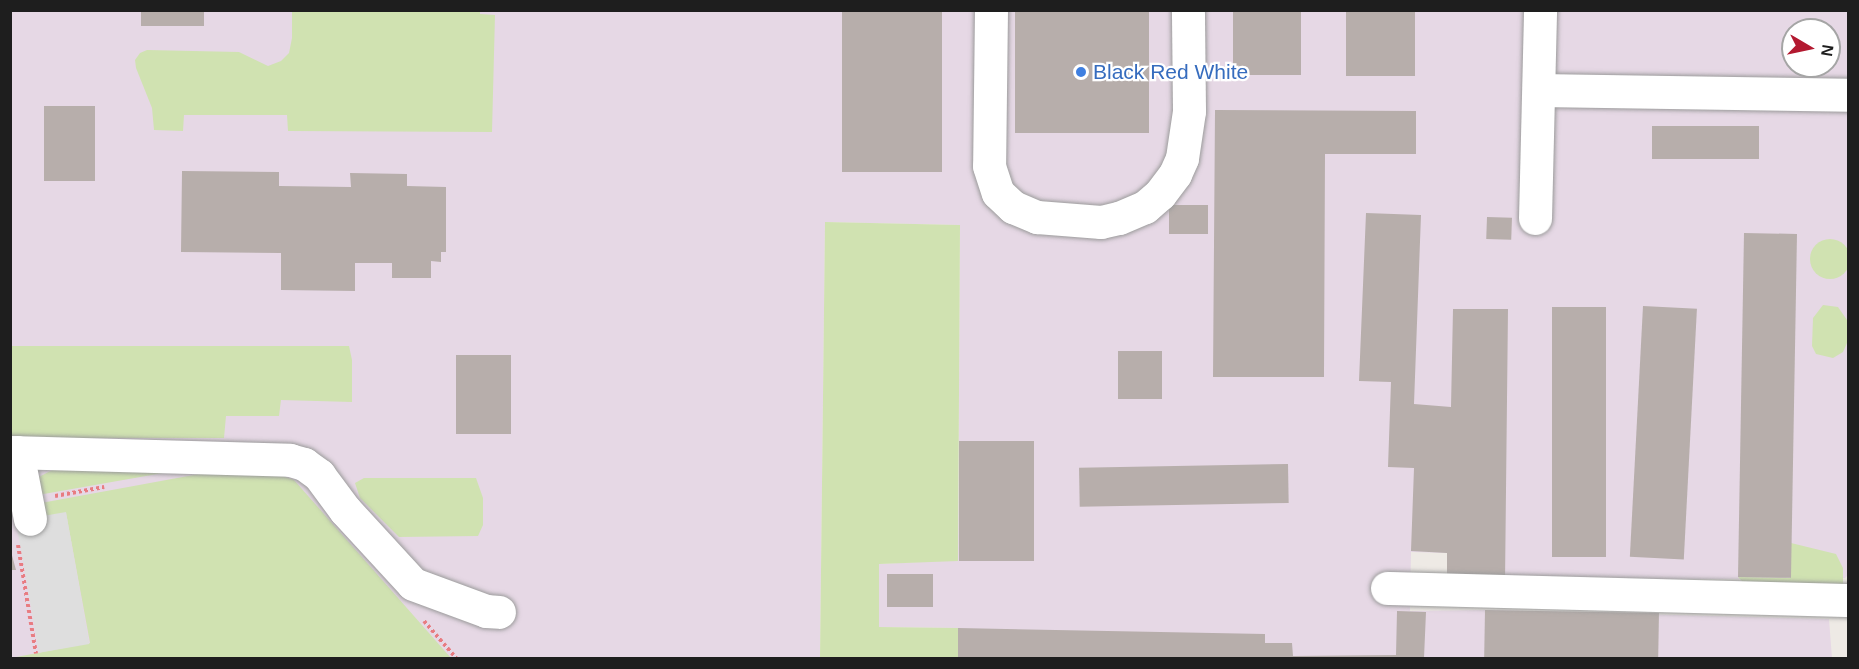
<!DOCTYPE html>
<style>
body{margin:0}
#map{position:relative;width:1859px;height:669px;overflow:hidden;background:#eeeae5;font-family:Arial,sans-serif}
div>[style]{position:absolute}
.industrial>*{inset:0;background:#e6d8e5}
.grass>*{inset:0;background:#d0e2b1}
.round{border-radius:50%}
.parking>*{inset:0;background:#dedede;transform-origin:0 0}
.building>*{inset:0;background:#b7aeab;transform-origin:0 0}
.path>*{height:4px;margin-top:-2px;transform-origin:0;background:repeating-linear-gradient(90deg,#e87c81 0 3px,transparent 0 6px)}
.roads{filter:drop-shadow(0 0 2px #9b9b9b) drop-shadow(0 0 2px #9b9b9b)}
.minor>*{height:33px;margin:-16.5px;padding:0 16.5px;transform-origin:16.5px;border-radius:16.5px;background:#fff}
.dots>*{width:16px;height:16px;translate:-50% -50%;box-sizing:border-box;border:3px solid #fff;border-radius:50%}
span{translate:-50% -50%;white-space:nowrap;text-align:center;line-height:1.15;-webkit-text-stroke:4.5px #fff;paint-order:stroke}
.shop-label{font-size:21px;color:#366cbe}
.left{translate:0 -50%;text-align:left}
.frame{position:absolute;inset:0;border:12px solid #1e1e1e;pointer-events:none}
.north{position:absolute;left:1781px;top:18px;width:60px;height:60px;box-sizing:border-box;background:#fff;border:2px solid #a5a5a5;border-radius:50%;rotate:99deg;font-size:16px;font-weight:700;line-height:24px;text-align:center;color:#1e1e1e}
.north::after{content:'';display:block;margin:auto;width:21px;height:27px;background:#b31930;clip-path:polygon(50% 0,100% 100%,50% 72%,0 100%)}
</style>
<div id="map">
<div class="industrial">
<div style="clip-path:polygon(evenodd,10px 11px,1848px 11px,1848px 575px,1845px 578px,1447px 581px,1447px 553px,1411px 552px,1410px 611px,1485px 610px,1829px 619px,1832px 658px,958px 658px,958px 628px,879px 627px,879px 564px,958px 560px,960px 225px,825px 222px,820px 658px,11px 658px,10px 11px,1793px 30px,1829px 30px,1829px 66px,1793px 66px,1793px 30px)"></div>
</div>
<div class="grass">
<div style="clip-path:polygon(226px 11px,480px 10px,480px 14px,495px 15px,492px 132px,288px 131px,287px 115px,184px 115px,183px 131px,154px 130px,152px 108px,136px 68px,135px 60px,140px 53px,147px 50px,239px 52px,268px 66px,281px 61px,289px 53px,292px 38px,292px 12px)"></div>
<div style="clip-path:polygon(825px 222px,960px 225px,958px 561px,879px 564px,879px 627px,958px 628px,958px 658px,820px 658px)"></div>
<div class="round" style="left:1810px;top:239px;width:40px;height:40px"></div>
<div style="clip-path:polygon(1823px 305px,1838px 307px,1847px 320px,1847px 343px,1843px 352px,1833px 358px,1816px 354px,1812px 346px,1813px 318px)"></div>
<div style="clip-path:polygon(11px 346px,349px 346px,352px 360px,352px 402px,281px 400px,279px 416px,226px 416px,224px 438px,11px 438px)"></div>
<div style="clip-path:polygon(197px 467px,38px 495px,37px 478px,56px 468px)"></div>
<div style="clip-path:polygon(199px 474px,279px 475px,294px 480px,451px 658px,11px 658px,90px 643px,66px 513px,46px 516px,41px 503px)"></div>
<div style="clip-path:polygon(364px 478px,476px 478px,483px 498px,483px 525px,478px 536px,399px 537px,360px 498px,355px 483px)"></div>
<div style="clip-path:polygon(1791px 543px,1836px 554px,1843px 568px,1843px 584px,1743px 582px,1738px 577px,1790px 578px)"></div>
</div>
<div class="parking">
<div style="left:66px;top:512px;width:134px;height:51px;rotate:80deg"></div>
</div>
<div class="building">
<div style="left:141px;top:10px;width:63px;height:16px"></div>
<div style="left:842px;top:10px;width:100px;height:162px"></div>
<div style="left:1015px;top:10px;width:134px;height:123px"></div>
<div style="left:1233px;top:10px;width:68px;height:65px"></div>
<div style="left:1346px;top:10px;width:69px;height:66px"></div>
<div style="left:44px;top:106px;width:51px;height:75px"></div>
<div style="clip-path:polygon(1215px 110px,1416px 111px,1416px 154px,1325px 154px,1324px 377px,1213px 377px)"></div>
<div style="left:1652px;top:126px;width:107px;height:33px"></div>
<div style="clip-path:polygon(182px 171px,279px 172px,279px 186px,351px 187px,350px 173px,407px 174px,407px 186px,446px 187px,446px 252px,441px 252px,441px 262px,431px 261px,431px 278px,392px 278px,392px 263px,355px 263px,355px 291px,281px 290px,281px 253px,181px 252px)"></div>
<div style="left:1169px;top:205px;width:39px;height:29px"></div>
<div style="clip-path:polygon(1366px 213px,1421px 215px,1414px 404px,1451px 407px,1453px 309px,1508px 309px,1505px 582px,1447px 581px,1447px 553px,1411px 551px,1414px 468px,1388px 467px,1391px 382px,1359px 381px)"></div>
<div style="left:1487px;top:217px;width:25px;height:22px;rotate:2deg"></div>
<div style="left:1744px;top:233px;width:53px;height:344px;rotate:1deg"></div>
<div style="left:1643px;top:306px;width:54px;height:251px;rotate:3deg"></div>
<div style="left:1552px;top:307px;width:54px;height:250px"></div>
<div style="left:1118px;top:351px;width:44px;height:48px"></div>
<div style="left:456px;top:355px;width:55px;height:79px"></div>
<div style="left:959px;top:441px;width:75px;height:120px"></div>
<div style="left:1288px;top:464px;width:39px;height:209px;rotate:89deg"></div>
<div style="clip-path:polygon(10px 548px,16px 570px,10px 570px)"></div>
<div style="left:887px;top:574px;width:46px;height:33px"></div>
<div style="left:1485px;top:610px;width:174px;height:48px;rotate:1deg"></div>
<div style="clip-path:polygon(1397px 611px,1426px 612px,1424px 658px,958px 658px,958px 628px,1265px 634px,1265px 643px,1292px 643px,1293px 656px,1396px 655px)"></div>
</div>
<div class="path">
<div style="left:55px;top:496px;width:50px;rotate:-10.4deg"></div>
<div style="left:18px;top:545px;width:110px;rotate:80.6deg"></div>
<div style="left:424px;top:621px;width:49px;rotate:49.1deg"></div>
</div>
<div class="roads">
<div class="minor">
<div style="left:991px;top:10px;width:156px;rotate:90.7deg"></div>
<div style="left:989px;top:166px;width:28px;rotate:72deg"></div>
<div style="left:998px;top:193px;width:21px;rotate:43deg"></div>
<div style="left:1013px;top:207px;width:26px;rotate:23deg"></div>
<div style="left:1037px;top:217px;width:64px;rotate:4.5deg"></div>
<div style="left:1101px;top:222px;width:18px;rotate:-13deg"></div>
<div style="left:1119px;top:218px;width:28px;rotate:-23deg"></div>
<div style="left:1145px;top:207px;width:20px;rotate:-41deg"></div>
<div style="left:1160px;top:194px;width:25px;rotate:-53deg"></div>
<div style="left:1175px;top:174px;width:17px;rotate:-66deg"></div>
<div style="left:1182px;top:158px;width:48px;rotate:-81.5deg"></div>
<div style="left:1189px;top:111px;width:101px;rotate:-90.6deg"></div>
<div style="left:1539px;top:90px;width:309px;rotate:0.9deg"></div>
<div style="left:1535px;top:218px;width:208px;rotate:-88.6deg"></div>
<div style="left:10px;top:452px;width:280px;rotate:1.6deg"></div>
<div style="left:290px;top:460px;width:15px;rotate:16deg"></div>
<div style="left:304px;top:464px;width:19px;rotate:36deg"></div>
<div style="left:319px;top:475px;width:44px;rotate:53.4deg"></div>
<div style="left:345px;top:510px;width:100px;rotate:47.4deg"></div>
<div style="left:413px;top:584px;width:78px;rotate:20.3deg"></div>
<div style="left:486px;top:611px;width:13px;rotate:4deg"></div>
<div style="left:17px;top:452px;width:68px;rotate:79deg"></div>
<div style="left:1387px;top:588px;width:461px;rotate:1.5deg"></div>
</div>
</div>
<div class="dots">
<div style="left:1081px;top:72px;background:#3f7fe0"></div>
</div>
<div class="shop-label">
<span class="left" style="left:1093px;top:72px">Black Red White</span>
</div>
<div class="frame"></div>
<div class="north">N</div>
</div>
